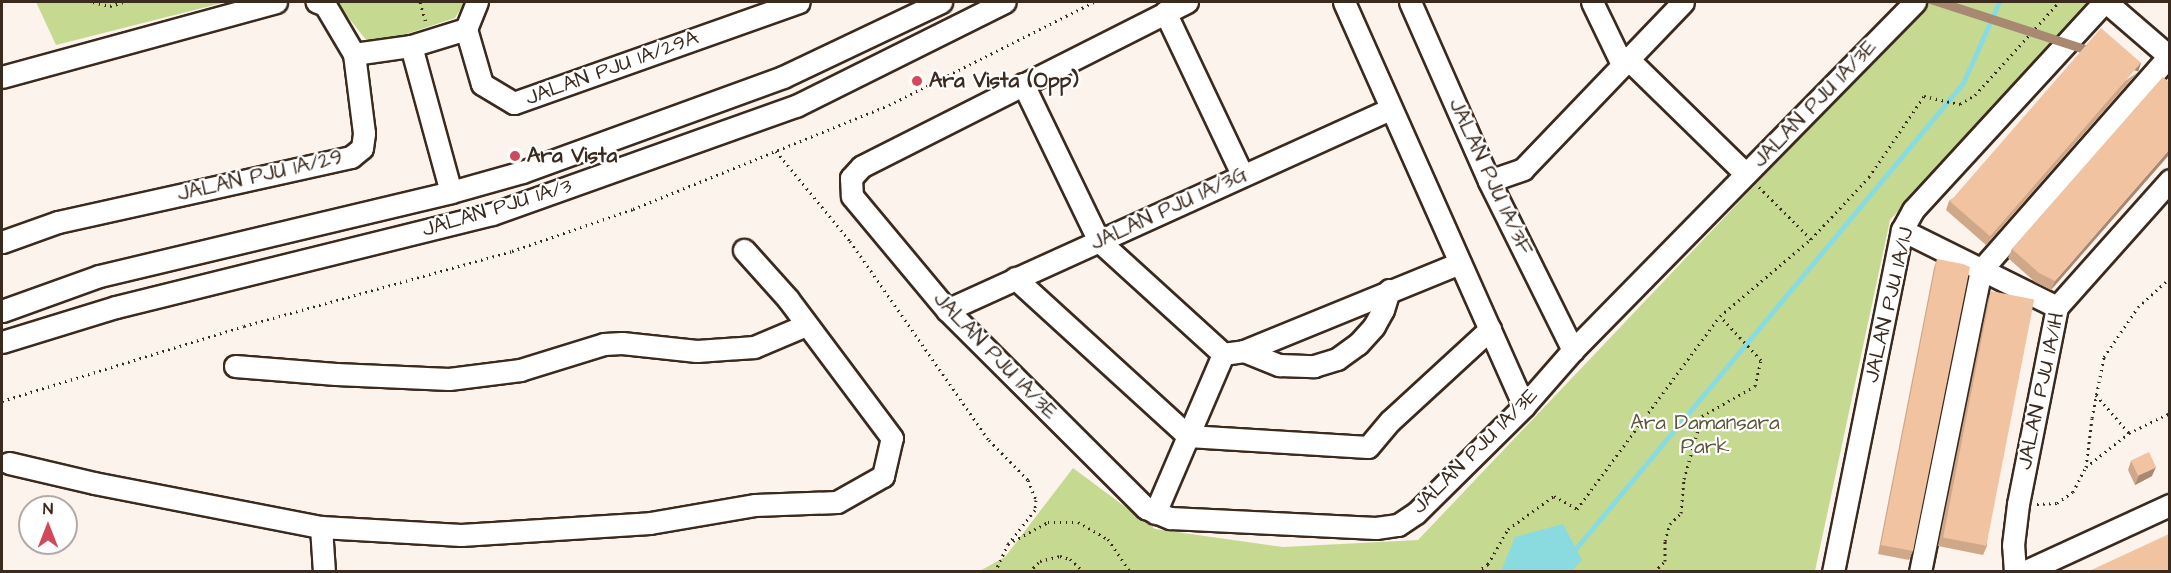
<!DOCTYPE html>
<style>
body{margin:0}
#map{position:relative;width:2171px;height:573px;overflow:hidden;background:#fcf3ec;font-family:"Architects Daughter",sans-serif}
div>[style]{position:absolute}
.green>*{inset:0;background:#c5da90}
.water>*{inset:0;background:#89dbe0}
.stream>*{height:5px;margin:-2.5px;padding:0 2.5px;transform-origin:2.5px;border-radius:2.5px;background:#89dbe0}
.path>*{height:3px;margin-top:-1.5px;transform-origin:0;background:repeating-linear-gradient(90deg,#3b2a1e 0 1.5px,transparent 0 6px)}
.roads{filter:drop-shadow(2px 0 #3b2a1e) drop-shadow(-2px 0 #3b2a1e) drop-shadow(0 2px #3b2a1e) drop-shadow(0 -2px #3b2a1e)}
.minor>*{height:21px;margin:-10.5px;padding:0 10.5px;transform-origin:10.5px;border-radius:10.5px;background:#fff}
.wall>*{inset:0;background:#cfa88a}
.shaded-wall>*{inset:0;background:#a98871;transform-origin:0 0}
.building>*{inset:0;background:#f1c3a1;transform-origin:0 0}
.dots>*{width:16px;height:16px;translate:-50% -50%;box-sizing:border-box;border:3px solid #fff;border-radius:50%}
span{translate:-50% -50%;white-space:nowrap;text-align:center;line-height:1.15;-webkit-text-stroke:4.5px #fff;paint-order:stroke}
.street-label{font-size:21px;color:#3b2a1e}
.poi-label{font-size:21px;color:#3b2a1e;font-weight:700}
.left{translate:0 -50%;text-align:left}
.park-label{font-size:21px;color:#5e563a}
.frame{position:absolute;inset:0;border:3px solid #3b2a1e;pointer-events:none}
.north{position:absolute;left:18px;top:495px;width:60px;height:60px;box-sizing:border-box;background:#fff;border:2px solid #b1aaa5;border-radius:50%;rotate:0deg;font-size:16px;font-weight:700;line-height:24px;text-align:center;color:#3b2a1e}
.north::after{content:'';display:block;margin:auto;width:21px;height:27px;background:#d1495b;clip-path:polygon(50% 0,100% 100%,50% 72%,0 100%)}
</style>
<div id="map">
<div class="green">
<i style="clip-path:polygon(36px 2px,226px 2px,56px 45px)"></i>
<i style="clip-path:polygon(336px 2px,465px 2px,455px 18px,400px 36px,367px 41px)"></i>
<i style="clip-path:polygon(1929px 2px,2088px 2px,1890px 220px,1815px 571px,978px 572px,1005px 557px,1073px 468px,1155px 529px,1283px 547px,1418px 540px)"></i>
</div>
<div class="water">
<i style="clip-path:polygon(1563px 524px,1582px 560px,1572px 571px,1501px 571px,1515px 537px)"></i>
</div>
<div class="stream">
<i style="left:1572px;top:553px;width:611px;rotate:-50.24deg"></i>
<i style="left:1963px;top:83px;width:89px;rotate:-66deg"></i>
</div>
<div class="path">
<i style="left:93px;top:2px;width:17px;rotate:13deg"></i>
<i style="left:110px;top:6px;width:15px;rotate:-16deg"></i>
<i style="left:420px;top:2px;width:22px;rotate:74deg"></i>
<i style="left:776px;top:151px;width:117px;rotate:50.6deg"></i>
<i style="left:850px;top:241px;width:243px;rotate:55.1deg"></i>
<i style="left:989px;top:440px;width:56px;rotate:45.7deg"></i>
<i style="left:1028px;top:480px;width:22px;rotate:68deg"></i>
<i style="left:1036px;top:500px;width:10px;rotate:96deg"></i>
<i style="left:1035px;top:510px;width:43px;rotate:128.5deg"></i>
<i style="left:1759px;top:187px;width:74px;rotate:45deg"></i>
<i style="left:2096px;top:395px;width:50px;rotate:49deg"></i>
<i style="left:2px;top:401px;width:253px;rotate:-17.2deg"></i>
<i style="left:244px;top:326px;width:278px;rotate:-15.6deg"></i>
<i style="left:512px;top:251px;width:128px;rotate:-19.1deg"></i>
<i style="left:633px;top:209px;width:276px;rotate:-22.1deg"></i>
<i style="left:889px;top:105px;width:229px;rotate:-26.7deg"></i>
<i style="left:2086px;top:467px;width:55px;rotate:-38.3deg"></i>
<i style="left:2129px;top:433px;width:46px;rotate:-26deg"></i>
<i style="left:2037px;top:504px;width:20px;rotate:-3deg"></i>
<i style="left:2057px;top:503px;width:19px;rotate:-35deg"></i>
<i style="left:2073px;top:492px;width:28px;rotate:-63deg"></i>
<i style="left:2086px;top:467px;width:49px;rotate:-83deg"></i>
<i style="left:2092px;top:418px;width:62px;rotate:-78.9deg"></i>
<i style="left:2104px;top:357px;width:60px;rotate:-55.8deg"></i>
<i style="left:2138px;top:307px;width:43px;rotate:-42.2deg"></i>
<i style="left:995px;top:572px;width:31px;rotate:-65deg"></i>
<i style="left:1008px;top:544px;width:46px;rotate:-28.8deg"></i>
<i style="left:1048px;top:522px;width:30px"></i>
<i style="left:1078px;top:522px;width:34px;rotate:30deg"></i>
<i style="left:1108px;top:539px;width:40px;rotate:56deg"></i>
<i style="left:1029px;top:572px;width:16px;rotate:-45deg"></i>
<i style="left:1040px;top:561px;width:21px;rotate:-14deg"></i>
<i style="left:1060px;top:556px;width:10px;rotate:17deg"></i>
<i style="left:1070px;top:559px;width:19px;rotate:43deg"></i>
<i style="left:1477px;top:572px;width:14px;rotate:-36deg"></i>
<i style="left:1488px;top:564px;width:40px;rotate:-60.3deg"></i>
<i style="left:1508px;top:529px;width:57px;rotate:-35.7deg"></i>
<i style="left:1554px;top:496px;width:26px;rotate:29deg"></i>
<i style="left:1577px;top:509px;width:240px;rotate:-53.5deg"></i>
<i style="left:1720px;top:316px;width:119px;rotate:-40.2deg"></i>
<i style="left:1811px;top:239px;width:85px;rotate:-46.9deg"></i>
<i style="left:1869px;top:177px;width:98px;rotate:-55.8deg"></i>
<i style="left:1924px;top:96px;width:37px;rotate:13deg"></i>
<i style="left:1960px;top:104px;width:17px;rotate:-31deg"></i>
<i style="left:1975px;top:95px;width:125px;rotate:-47.9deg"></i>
<i style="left:1618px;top:572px;width:1px;rotate:-90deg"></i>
<i style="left:1654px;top:572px;width:16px;rotate:-45deg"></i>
<i style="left:1665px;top:561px;width:20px;rotate:-90deg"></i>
<i style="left:1665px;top:541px;width:18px;rotate:-74deg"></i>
<i style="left:1670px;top:524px;width:16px;rotate:-45deg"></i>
<i style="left:1681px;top:513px;width:34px;rotate:-85deg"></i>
<i style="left:1684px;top:479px;width:66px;rotate:-74.1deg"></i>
<i style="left:1702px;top:416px;width:61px;rotate:-29.5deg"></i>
<i style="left:1755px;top:386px;width:27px;rotate:-77deg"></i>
<i style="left:1761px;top:360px;width:60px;rotate:-133deg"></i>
<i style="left:1696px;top:572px;width:39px"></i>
</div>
<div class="roads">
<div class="minor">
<i style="left:1187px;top:2px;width:365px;rotate:153.2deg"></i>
<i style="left:861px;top:167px;width:15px;rotate:132deg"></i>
<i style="left:851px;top:178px;width:18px;rotate:87deg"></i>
<i style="left:852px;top:196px;width:148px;rotate:50.2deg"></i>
<i style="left:947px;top:310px;width:281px;rotate:44.9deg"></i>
<i style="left:1146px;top:508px;width:26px;rotate:23deg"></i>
<i style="left:1170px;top:518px;width:206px;rotate:2.8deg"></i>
<i style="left:1376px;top:528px;width:22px;rotate:-8deg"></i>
<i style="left:1398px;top:525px;width:22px;rotate:-34deg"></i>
<i style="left:1416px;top:513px;width:152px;rotate:-44.7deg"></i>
<i style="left:1524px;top:406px;width:74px;rotate:-48.8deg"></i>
<i style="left:1573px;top:350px;width:488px;rotate:-45.5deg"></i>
<i style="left:1344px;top:2px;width:442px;rotate:66deg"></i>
<i style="left:1410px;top:2px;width:196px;rotate:66.2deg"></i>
<i style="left:1489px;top:181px;width:189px;rotate:63.6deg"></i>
<i style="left:1592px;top:2px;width:69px;rotate:64.2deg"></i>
<i style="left:2106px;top:2px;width:84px;rotate:40.7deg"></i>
<i style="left:1165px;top:12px;width:179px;rotate:64.6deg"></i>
<i style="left:466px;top:29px;width:57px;rotate:73.8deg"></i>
<i style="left:482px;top:84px;width:37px;rotate:31deg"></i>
<i style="left:514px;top:103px;width:302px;rotate:-19.5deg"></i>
<i style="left:466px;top:29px;width:29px;rotate:-68deg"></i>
<i style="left:411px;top:46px;width:151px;rotate:74.7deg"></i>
<i style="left:354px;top:54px;width:58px;rotate:-8deg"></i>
<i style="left:411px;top:46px;width:58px;rotate:-17.2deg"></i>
<i style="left:1627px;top:58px;width:166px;rotate:44.3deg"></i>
<i style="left:2px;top:77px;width:284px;rotate:-15.3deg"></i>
<i style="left:1023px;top:84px;width:174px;rotate:64.2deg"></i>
<i style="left:1099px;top:241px;width:168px;rotate:42.3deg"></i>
<i style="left:1223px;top:354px;width:21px;rotate:-8deg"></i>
<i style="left:1244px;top:351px;width:233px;rotate:-22.2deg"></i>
<i style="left:1489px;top:181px;width:36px;rotate:-19deg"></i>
<i style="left:1523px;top:169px;width:231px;rotate:-46.2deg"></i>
<i style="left:1902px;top:230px;width:173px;rotate:26.4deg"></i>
<i style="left:2px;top:242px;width:59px;rotate:-19.7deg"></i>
<i style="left:58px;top:222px;width:300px;rotate:-12.5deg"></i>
<i style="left:351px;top:157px;width:14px;rotate:-39deg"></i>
<i style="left:362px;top:148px;width:15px;rotate:-82deg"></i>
<i style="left:364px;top:133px;width:80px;rotate:-97.2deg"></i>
<i style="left:354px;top:54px;width:57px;rotate:-120.6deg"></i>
<i style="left:325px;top:5px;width:9px;rotate:-159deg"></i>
<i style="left:1015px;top:278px;width:234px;rotate:42.4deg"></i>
<i style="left:1188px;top:436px;width:180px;rotate:3.5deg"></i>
<i style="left:1368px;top:447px;width:34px;rotate:-50deg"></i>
<i style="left:1390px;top:421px;width:136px;rotate:-42.6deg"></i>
<i style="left:947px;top:310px;width:487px;rotate:-24.4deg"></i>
<i style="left:2px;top:311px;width:103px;rotate:-19.8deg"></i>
<i style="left:99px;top:276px;width:362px;rotate:-13.4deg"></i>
<i style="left:451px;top:192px;width:74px;rotate:-15.7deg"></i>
<i style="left:522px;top:172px;width:278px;rotate:-20deg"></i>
<i style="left:783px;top:77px;width:175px;rotate:-25.4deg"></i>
<i style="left:2px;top:342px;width:119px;rotate:-17.1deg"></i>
<i style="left:116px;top:307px;width:387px;rotate:-13.9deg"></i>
<i style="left:492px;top:214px;width:323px;rotate:-19.6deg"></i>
<i style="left:796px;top:106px;width:233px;rotate:-26.5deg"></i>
<i style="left:1244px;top:351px;width:38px;rotate:22deg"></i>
<i style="left:1279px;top:365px;width:35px;rotate:2deg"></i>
<i style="left:1314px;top:366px;width:24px;rotate:-17deg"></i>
<i style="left:1337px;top:359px;width:26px;rotate:-36deg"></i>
<i style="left:1358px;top:344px;width:24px;rotate:-48deg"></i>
<i style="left:1374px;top:326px;width:18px;rotate:-61deg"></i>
<i style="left:1383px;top:310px;width:21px;rotate:-73deg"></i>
<i style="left:235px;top:366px;width:101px;rotate:4.5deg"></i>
<i style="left:336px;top:374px;width:113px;rotate:2.5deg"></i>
<i style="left:449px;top:379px;width:72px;rotate:-7.2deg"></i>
<i style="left:520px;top:370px;width:88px;rotate:-17.2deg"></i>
<i style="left:604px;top:344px;width:18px;rotate:-3deg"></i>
<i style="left:622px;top:343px;width:75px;rotate:6.1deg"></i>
<i style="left:697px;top:351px;width:57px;rotate:-4deg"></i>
<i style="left:754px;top:347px;width:56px;rotate:-22.9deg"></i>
<i style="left:9px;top:463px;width:87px;rotate:13.2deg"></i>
<i style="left:94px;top:483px;width:231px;rotate:11deg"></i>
<i style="left:321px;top:527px;width:140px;rotate:3.3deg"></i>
<i style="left:461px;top:535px;width:189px;rotate:-3.6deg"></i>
<i style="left:650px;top:523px;width:107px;rotate:-9.7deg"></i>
<i style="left:755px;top:505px;width:82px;rotate:-2.1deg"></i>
<i style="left:837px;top:502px;width:53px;rotate:-29.5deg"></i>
<i style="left:883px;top:476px;width:39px;rotate:-77deg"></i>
<i style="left:892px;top:438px;width:174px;rotate:-126.8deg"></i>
<i style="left:788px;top:299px;width:66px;rotate:-131.9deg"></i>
<i style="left:1155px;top:513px;width:173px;rotate:-66.8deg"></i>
<i style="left:321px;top:527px;width:45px;rotate:86.2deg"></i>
<i style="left:1833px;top:572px;width:349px;rotate:-78.6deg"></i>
<i style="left:1902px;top:230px;width:23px;rotate:-61deg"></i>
<i style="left:1913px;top:210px;width:282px;rotate:-47.4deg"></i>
<i style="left:1920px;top:572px;width:308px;rotate:-78.6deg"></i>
<i style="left:1981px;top:270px;width:285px;rotate:-48.7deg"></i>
<i style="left:2015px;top:572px;width:27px;rotate:-94deg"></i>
<i style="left:2013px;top:545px;width:41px;rotate:-83deg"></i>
<i style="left:2018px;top:504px;width:201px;rotate:-78.8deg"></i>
<i style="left:2057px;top:307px;width:170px;rotate:-48.3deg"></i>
<i style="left:2024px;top:572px;width:161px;rotate:-24.7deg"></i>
</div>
</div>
<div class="wall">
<i style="clip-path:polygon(2138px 72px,1986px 245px,1946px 210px,1949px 201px)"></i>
<i style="clip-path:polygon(2163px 77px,2051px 290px,2035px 282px,2008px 258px,2012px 249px)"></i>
<i style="clip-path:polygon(1937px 259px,1913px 551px,1909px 560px,1878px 554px,1934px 268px)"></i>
<i style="clip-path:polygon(1991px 291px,1987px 546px,1983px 555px,1938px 546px,1988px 300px)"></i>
<i style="clip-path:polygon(2131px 461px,2152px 476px,2135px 485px,2128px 470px)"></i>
</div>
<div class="shaded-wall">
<i style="left:2141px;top:63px;width:9px;height:230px;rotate:108deg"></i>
<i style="clip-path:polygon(2169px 150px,2169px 155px,2051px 290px,2055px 281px)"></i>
<i style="clip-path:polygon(2156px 467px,2152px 476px,2135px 485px,2139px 475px)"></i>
</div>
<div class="building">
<i style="left:2101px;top:28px;width:53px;height:230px;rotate:41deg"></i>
<i style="clip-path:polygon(2163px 77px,2169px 82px,2169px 150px,2055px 281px,2039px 273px,2012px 249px)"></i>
<i style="clip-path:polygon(1937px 259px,1963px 264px,1970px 267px,1913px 551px,1881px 545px)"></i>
<i style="left:1991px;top:291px;width:44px;height:251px;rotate:11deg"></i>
<i style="left:2149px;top:452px;width:17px;height:20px;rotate:65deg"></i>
<i style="clip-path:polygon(2169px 534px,2169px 572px,2087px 572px)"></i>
</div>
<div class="dots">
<i style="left:917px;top:81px;background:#d1495b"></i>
<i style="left:515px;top:156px;background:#d1495b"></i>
</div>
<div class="street-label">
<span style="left:612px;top:68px;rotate:-20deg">JALAN PJU 1A/29A</span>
<span style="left:1815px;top:104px;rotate:-46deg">JALAN PJU 1A/3E</span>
<span style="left:260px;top:176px;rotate:-13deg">JALAN PJU 1A/29</span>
<span style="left:1490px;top:177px;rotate:65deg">JALAN PJU 1A/3F</span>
<span style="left:497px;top:208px;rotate:-17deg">JALAN PJU 1A/3</span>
<span style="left:1169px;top:209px;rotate:-25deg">JALAN PJU 1A/3G</span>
<span style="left:1889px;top:305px;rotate:-77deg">JALAN PJU 1A/1J</span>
<span style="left:995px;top:356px;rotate:46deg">JALAN PJU 1A/3E</span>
<span style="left:2041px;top:391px;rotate:-78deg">JALAN PJU 1A/1H</span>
<span style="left:1475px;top:451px;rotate:-45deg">JALAN PJU 1A/3E</span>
</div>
<div class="poi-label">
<span class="left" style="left:929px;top:81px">Ara Vista (Opp)</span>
<span class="left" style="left:527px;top:156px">Ara Vista</span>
</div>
<div class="park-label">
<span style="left:1705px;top:435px">Ara Damansara<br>Park</span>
</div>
<div class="frame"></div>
<div class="north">N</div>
</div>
